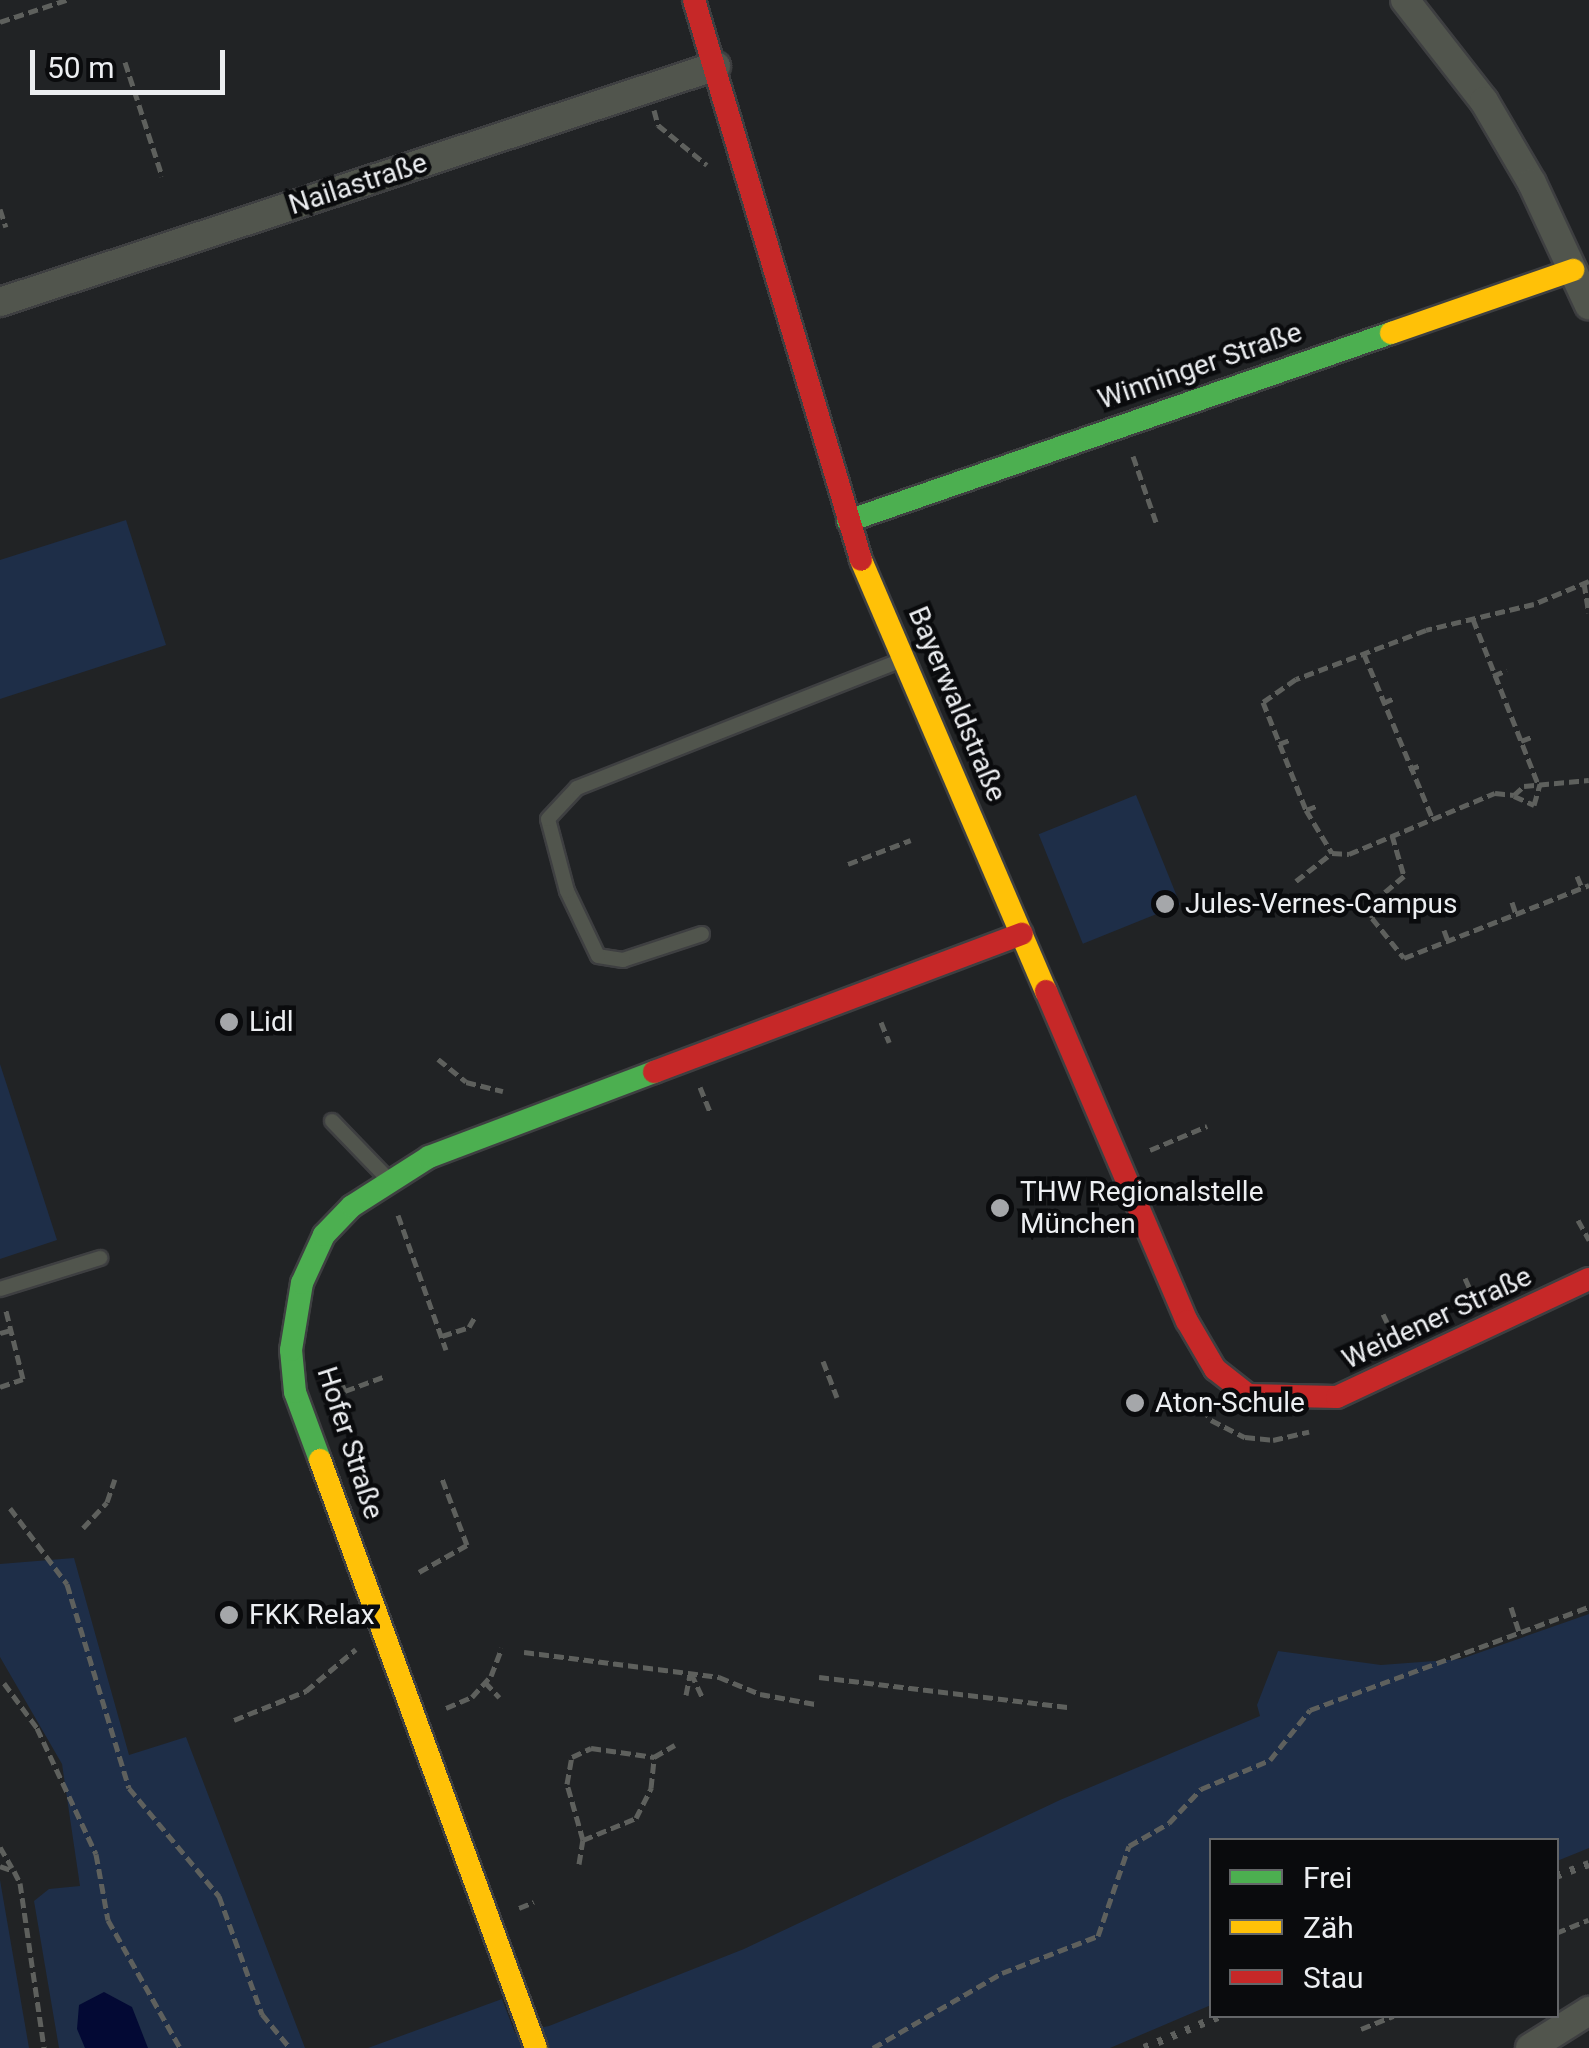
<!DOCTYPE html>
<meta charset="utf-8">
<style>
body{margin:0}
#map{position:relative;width:1589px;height:2048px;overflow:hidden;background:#212325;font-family:Roboto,sans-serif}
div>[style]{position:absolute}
.green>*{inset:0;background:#1e2e48;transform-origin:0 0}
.water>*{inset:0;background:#030934}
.path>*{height:5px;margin-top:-2.5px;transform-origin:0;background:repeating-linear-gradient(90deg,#5e605d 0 10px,transparent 0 15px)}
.roads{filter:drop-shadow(2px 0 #3e3f41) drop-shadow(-2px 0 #3e3f41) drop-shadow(0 2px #3e3f41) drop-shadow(0 -2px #3e3f41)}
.lane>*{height:14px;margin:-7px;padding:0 7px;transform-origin:7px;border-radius:7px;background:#51554d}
.street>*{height:28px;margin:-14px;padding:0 14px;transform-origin:14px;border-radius:14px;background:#51554d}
.fast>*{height:22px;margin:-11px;padding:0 11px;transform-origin:11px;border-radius:11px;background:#4caf50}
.slow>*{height:22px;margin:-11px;padding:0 11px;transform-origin:11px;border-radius:11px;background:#ffc107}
.jam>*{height:22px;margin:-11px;padding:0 11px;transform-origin:11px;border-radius:11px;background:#c62828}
.rail>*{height:8px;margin-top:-4px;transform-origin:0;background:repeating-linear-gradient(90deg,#5e605e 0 5px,transparent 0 15px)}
.dots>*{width:28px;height:28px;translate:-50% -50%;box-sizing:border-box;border:5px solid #0a0b0d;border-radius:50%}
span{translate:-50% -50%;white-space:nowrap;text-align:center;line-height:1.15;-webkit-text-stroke:9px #0a0b0d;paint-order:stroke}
.street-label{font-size:28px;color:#eceef1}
.poi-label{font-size:28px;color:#eceef1}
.left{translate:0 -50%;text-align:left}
.legend{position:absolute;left:1209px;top:1838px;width:350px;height:180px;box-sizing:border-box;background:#0a0b0d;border:2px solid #646668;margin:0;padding:12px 18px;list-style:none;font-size:30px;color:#eceef1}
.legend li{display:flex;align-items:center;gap:20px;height:50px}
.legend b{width:50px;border:2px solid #646668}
.scale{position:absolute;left:30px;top:50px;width:195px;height:45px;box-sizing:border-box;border:5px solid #eceef1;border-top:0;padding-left:12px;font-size:30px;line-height:35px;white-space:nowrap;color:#eceef1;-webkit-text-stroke:8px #0a0b0d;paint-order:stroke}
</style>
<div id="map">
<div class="green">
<i style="clip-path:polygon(126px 520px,166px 645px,0 699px,0 560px)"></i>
<i style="left:1136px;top:795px;width:118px;height:105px;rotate:68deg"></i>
<i style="clip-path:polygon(0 1064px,57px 1240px,0 1259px)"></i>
<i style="clip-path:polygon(74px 1558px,129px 1755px,186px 1737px,305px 2048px,59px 2048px,34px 1901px,49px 1889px,80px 1886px,62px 1764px,0 1657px,0 1564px)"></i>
<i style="clip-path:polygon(1589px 1614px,1589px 1848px,1557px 1861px,1556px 1840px,1212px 1840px,1211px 2005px,1110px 2048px,368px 2048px,502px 1999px,515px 2033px,549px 2026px,744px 1949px,1060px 1800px,1260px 1716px,1257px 1705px,1278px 1651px,1381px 1665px,1461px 1659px)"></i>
<i style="clip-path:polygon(0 1880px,29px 2048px,0 2048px)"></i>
</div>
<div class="water">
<i style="clip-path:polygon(104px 1992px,132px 2007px,148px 2048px,85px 2048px,77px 2029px,79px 2005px)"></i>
</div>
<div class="path">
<i style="left:0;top:22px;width:70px;rotate:-18.4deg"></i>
<i style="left:125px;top:62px;width:120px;rotate:72deg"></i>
<i style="left:654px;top:110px;width:16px;rotate:75deg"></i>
<i style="left:658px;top:125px;width:63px;rotate:39.2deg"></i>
<i style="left:0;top:209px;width:19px;rotate:72deg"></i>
<i style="left:1133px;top:456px;width:70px;rotate:70.8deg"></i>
<i style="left:1589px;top:581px;width:60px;rotate:157.3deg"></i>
<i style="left:1534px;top:604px;width:111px;rotate:166.5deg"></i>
<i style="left:1426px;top:630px;width:139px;rotate:159.3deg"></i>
<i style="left:1296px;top:679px;width:40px;rotate:145.1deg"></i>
<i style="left:1263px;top:702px;width:116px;rotate:68.3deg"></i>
<i style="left:1306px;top:810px;width:50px;rotate:58.8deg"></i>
<i style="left:1332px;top:853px;width:17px;rotate:3deg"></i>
<i style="left:1349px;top:854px;width:158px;rotate:-22.7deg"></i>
<i style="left:1495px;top:793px;width:19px;rotate:6deg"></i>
<i style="left:1514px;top:795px;width:13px;rotate:-42deg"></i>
<i style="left:1524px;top:786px;width:65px;rotate:-5.3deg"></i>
<i style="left:1584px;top:583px;width:30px;rotate:81deg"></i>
<i style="left:1473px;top:619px;width:177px;rotate:68.5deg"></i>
<i style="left:1364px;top:654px;width:177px;rotate:67.4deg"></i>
<i style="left:1493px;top:676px;width:15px;rotate:-23deg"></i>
<i style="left:1383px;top:703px;width:13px;rotate:-23deg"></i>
<i style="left:1521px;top:741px;width:14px;rotate:-21deg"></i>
<i style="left:1279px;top:744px;width:14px;rotate:-21deg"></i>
<i style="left:1409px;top:769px;width:14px;rotate:-17deg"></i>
<i style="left:1514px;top:796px;width:22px;rotate:24deg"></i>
<i style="left:1534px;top:805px;width:22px;rotate:-74deg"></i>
<i style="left:1306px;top:810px;width:14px;rotate:-21deg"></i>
<i style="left:1392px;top:835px;width:43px;rotate:73.7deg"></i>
<i style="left:1404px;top:876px;width:39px;rotate:140deg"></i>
<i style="left:1374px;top:901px;width:17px;rotate:97deg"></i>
<i style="left:1372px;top:918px;width:51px;rotate:51.3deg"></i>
<i style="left:1404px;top:958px;width:199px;rotate:-21.5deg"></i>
<i style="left:848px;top:864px;width:67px;rotate:-20.9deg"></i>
<i style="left:1577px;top:876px;width:13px;rotate:67deg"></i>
<i style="left:1296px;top:881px;width:46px;rotate:-37.9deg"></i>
<i style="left:1512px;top:902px;width:13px;rotate:72deg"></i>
<i style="left:1444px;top:930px;width:12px;rotate:70deg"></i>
<i style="left:881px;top:1022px;width:22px;rotate:68deg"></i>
<i style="left:438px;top:1059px;width:36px;rotate:39deg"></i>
<i style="left:466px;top:1082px;width:38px;rotate:14deg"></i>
<i style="left:700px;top:1087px;width:27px;rotate:68deg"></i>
<i style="left:1150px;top:1150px;width:62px;rotate:-22.8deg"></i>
<i style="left:398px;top:1215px;width:143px;rotate:70.4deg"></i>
<i style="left:1578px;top:1220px;width:23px;rotate:61deg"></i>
<i style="left:1465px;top:1278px;width:22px;rotate:66deg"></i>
<i style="left:1383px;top:1314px;width:25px;rotate:64deg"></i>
<i style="left:0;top:1333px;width:11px;rotate:-15deg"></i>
<i style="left:442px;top:1336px;width:28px;rotate:-18deg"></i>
<i style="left:469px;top:1327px;width:14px;rotate:-60deg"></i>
<i style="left:823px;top:1361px;width:39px;rotate:69deg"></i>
<i style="left:0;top:1387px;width:24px;rotate:-19deg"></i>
<i style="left:23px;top:1379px;width:74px;rotate:-104deg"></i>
<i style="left:326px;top:1388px;width:16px;rotate:-22deg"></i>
<i style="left:341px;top:1382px;width:10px;rotate:66deg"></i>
<i style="left:345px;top:1391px;width:40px;rotate:-20.2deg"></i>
<i style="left:1193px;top:1396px;width:30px;rotate:53deg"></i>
<i style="left:1211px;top:1420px;width:38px;rotate:27deg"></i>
<i style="left:1245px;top:1437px;width:28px;rotate:6deg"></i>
<i style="left:1273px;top:1440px;width:37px;rotate:-13deg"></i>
<i style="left:10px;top:1508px;width:95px;rotate:53.1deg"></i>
<i style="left:67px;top:1584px;width:213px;rotate:73.1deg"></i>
<i style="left:129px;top:1788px;width:141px;rotate:50.2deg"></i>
<i style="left:219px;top:1896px;width:126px;rotate:70deg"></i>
<i style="left:262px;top:2014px;width:44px;rotate:50.5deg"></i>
<i style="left:83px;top:1528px;width:35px;rotate:-47deg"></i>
<i style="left:107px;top:1502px;width:24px;rotate:-71deg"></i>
<i style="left:419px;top:1572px;width:55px;rotate:-29.4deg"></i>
<i style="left:467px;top:1545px;width:74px;rotate:-110.6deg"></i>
<i style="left:1511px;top:1607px;width:28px;rotate:72deg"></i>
<i style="left:524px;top:1652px;width:197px;rotate:7.3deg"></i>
<i style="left:719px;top:1677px;width:44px;rotate:22.5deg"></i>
<i style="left:760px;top:1694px;width:56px;rotate:10.3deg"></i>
<i style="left:691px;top:1673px;width:26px;rotate:65deg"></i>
<i style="left:819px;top:1677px;width:250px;rotate:6.9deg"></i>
<i style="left:485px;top:1682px;width:21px;rotate:47deg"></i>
<i style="left:4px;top:1683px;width:56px;rotate:53.7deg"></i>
<i style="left:37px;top:1728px;width:139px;rotate:64.9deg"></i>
<i style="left:96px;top:1854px;width:67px;rotate:79.7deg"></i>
<i style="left:108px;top:1920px;width:147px;rotate:60.6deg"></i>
<i style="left:686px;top:1695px;width:20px;rotate:-79deg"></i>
<i style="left:446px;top:1708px;width:28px;rotate:-23deg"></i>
<i style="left:472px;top:1697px;width:28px;rotate:-48deg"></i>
<i style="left:491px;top:1676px;width:30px;rotate:-69deg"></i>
<i style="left:234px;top:1720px;width:78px;rotate:-21.9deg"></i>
<i style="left:306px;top:1691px;width:65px;rotate:-40deg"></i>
<i style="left:583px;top:1840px;width:58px;rotate:-105.9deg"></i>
<i style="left:567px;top:1784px;width:27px;rotate:-80deg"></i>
<i style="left:572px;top:1757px;width:21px;rotate:-25deg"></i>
<i style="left:591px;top:1748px;width:64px;rotate:8.1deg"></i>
<i style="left:0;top:1847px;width:24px;rotate:60deg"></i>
<i style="left:579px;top:1864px;width:24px;rotate:-81deg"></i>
<i style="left:583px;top:1840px;width:57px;rotate:-22.5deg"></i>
<i style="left:636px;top:1818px;width:34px;rotate:-63deg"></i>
<i style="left:651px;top:1788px;width:31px;rotate:-84deg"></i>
<i style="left:654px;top:1757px;width:24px;rotate:-30deg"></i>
<i style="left:0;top:1866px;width:15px;rotate:20deg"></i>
<i style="left:14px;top:1871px;width:13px;rotate:63deg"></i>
<i style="left:20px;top:1883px;width:167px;rotate:81.7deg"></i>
<i style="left:519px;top:1908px;width:16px;rotate:-22deg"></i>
<i style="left:1556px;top:1933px;width:35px;rotate:-22deg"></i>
<i style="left:1361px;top:2029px;width:35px;rotate:-22deg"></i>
<i style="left:873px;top:2048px;width:149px;rotate:-30.2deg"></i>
<i style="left:1002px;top:1973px;width:103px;rotate:-21.1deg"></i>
<i style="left:1098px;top:1936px;width:95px;rotate:-71deg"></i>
<i style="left:1129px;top:1846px;width:46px;rotate:-29.9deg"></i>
<i style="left:1169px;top:1823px;width:47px;rotate:-46.7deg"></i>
<i style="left:1201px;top:1789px;width:75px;rotate:-22.8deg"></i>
<i style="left:1270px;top:1760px;width:64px;rotate:-51.3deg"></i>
<i style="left:1310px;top:1710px;width:297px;rotate:-20.3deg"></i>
</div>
<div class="roads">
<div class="lane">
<i style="left:702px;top:934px;width:83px;rotate:161.8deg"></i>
<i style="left:623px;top:960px;width:25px;rotate:-171deg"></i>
<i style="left:598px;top:956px;width:72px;rotate:-115.5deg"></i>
<i style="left:567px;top:891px;width:74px;rotate:-104.8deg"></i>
<i style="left:548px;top:819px;width:42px;rotate:-46.9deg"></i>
<i style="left:577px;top:788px;width:347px;rotate:-21.5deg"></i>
<i style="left:332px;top:1121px;width:79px;rotate:46deg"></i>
<i style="left:0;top:1289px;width:105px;rotate:-17.2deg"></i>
</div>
<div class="street">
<i style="left:1405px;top:0;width:128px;rotate:52deg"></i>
<i style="left:1484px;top:101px;width:95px;rotate:59.7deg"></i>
<i style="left:1532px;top:183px;width:135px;rotate:65deg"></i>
<i style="left:0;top:302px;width:754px;rotate:-18.24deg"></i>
<i style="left:1530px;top:2048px;width:70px;rotate:-32.1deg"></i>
</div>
<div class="fast">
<i style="left:848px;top:521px;width:575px;rotate:-19.1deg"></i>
<i style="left:320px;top:1460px;width:72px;rotate:-110.2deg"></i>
<i style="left:295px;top:1392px;width:42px;rotate:-95.4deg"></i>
<i style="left:291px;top:1350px;width:68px;rotate:-80.7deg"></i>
<i style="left:302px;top:1283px;width:53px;rotate:-65.4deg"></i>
<i style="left:324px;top:1235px;width:40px;rotate:-46deg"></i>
<i style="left:352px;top:1206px;width:91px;rotate:-32.5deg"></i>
<i style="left:429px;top:1157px;width:241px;rotate:-20.7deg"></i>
</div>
<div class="slow">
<i style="left:1391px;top:333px;width:193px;rotate:-19.1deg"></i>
<i style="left:861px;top:560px;width:469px;rotate:66.8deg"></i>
<i style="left:320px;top:1460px;width:626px;rotate:69.83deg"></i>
</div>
<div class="jam">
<i style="left:694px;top:0;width:584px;rotate:73.39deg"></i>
<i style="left:1046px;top:991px;width:359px;rotate:66.9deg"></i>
<i style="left:1187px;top:1321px;width:56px;rotate:59.7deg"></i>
<i style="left:1215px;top:1369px;width:42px;rotate:38.2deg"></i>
<i style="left:1248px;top:1395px;width:89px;rotate:1.3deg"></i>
<i style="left:1337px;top:1397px;width:278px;rotate:-25.1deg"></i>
<i style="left:654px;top:1072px;width:393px;rotate:-20.6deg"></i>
</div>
</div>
<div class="rail">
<i style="left:1556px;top:1876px;width:35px;rotate:-20deg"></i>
<i style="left:1144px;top:2048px;width:82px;rotate:-22.8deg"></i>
</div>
<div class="dots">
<i style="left:1165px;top:904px;background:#a5a7aa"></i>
<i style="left:229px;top:1022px;background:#a5a7aa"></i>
<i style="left:1000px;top:1208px;background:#a5a7aa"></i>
<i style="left:1135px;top:1403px;background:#a5a7aa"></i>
<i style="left:229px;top:1615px;background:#a5a7aa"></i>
</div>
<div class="street-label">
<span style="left:358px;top:184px;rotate:-18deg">Nailastraße</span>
<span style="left:1200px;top:366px;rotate:-19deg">Winninger Straße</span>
<span style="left:957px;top:704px;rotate:67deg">Bayerwaldstraße</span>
<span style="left:1437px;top:1318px;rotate:-25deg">Weidener Straße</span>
<span style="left:350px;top:1443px;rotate:72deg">Hofer Straße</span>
</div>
<div class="poi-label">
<span class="left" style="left:1185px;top:904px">Jules-Vernes-Campus</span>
<span class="left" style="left:249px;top:1022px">Lidl</span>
<span class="left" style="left:1020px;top:1208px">THW Regionalstelle<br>München</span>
<span class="left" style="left:1155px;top:1403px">Aton-Schule</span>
<span class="left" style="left:249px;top:1615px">FKK Relax</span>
</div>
<ul class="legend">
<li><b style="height:12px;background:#4caf50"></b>Frei</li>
<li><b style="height:12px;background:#ffc107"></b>Zäh</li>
<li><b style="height:12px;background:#c62828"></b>Stau</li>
</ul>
<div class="scale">50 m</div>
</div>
